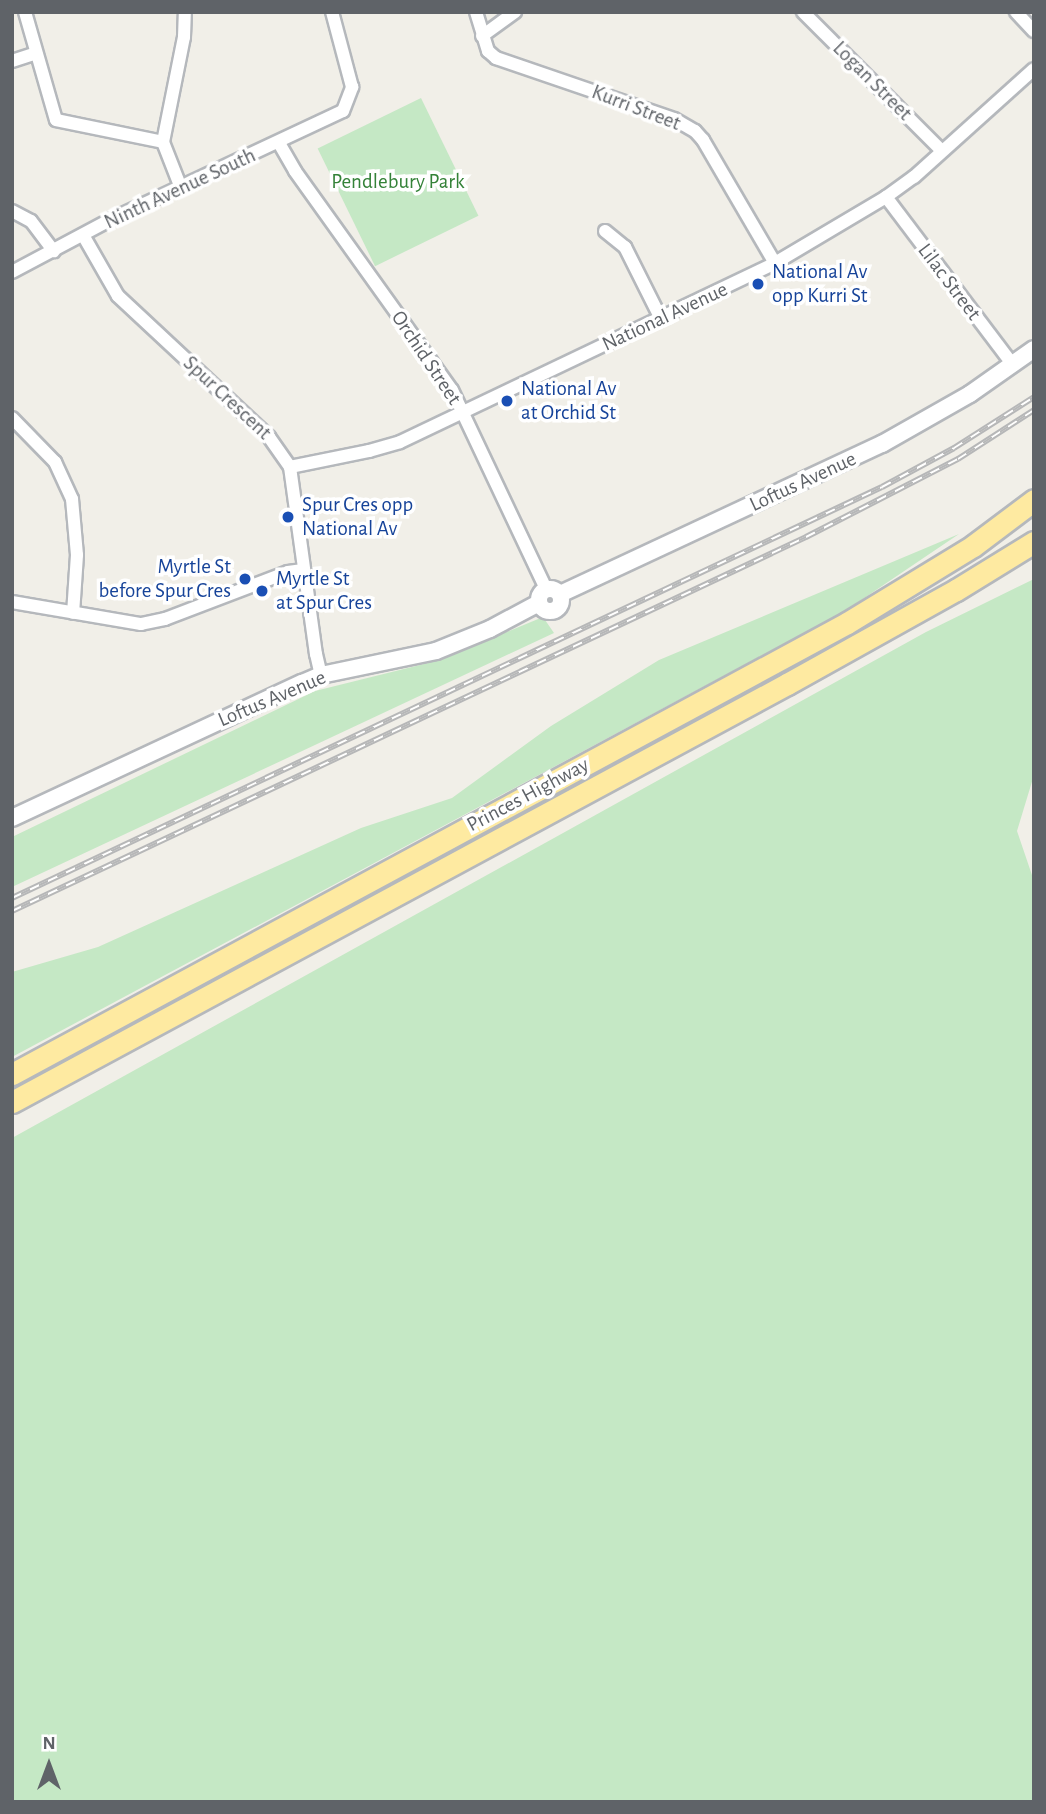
<!DOCTYPE html>
<style>
body{margin:0}
#map{position:relative;width:1046px;height:1814px;overflow:hidden;background:#f1efe8;font-family:"Alegreya Sans",sans-serif}
div>[style]{position:absolute}
.green>*{inset:0;background:#c5e8c5;transform-origin:0 0}
.roads{filter:drop-shadow(2px 0 #b5b8bc) drop-shadow(-2px 0 #b5b8bc) drop-shadow(0 2px #b5b8bc) drop-shadow(0 -2px #b5b8bc)}
.minor>*{height:12px;margin:-6px;padding:0 6px;transform-origin:6px;border-radius:6px;background:#fff}
.tertiary>*{height:16px;margin:-8px;padding:0 8px;transform-origin:8px;border-radius:8px;background:#fff}
.tertiary>.ring{margin:-8px;padding:0;box-sizing:content-box;background:none;border:16px solid #fff;border-radius:50%}
.trunk>*{height:21px;margin:-10.5px;padding:0 10.5px;transform-origin:10.5px;border-radius:10.5px;background:#feeaa1}
.rail>*{height:6px;margin-top:-3px;transform-origin:0;background:repeating-linear-gradient(90deg,#fff 0 10px,#b6b7b8 0 20px);box-sizing:border-box;border-block:2px solid #b6b7b8}
.dots>*{width:19px;height:19px;translate:-50% -50%;box-sizing:border-box;border:4px solid #fff;border-radius:50%}
span{translate:-50% -50%;white-space:nowrap;text-align:center;line-height:1.15;-webkit-text-stroke:7px #fff;paint-order:stroke}
.street-label{font-size:21px;color:#5f6368}
.park-label{font-size:21px;color:#348238}
.transit-label{font-size:21px;color:#164399}
.left{translate:0 -50%;text-align:left}
.right{translate:-100% -50%;text-align:right}
.frame{position:absolute;inset:0;border:14px solid #5f6368;pointer-events:none}
.north{position:absolute;left:14px;top:1730px;width:70px;height:70px;-webkit-text-stroke:5px #fff;paint-order:stroke;rotate:0deg;font-size:19px;font-weight:700;line-height:28px;text-align:center;color:#5f6368}
.north::after{content:'';display:block;margin:auto;width:24px;height:32px;background:#5f6368;clip-path:polygon(50% 0,100% 100%,50% 72%,0 100%)}
</style>
<div id="map">
<div class="green">
<i style="left:421px;top:98px;width:131px;height:115px;rotate:64deg"></i>
<i style="clip-path:polygon(959px 534px,845px 611px,12px 1057px,12px 972px,98px 947px,361px 828px,452px 798px,551px 726px,659px 660px)"></i>
<i style="clip-path:polygon(1034px 579px,1034px 775px,1017px 831px,1034px 881px,1034px 1802px,12px 1802px,12px 1138px,926px 632px)"></i>
<i style="clip-path:polygon(543px 617px,554px 633px,12px 887px,12px 837px,315px 691px,436px 661px)"></i>
</div>
<div class="roads">
<div class="minor">
<i style="left:25px;top:12px;width:112px;rotate:74deg"></i>
<i style="left:56px;top:120px;width:109px;rotate:11.6deg"></i>
<i style="left:476px;top:12px;width:41px;rotate:72.9deg"></i>
<i style="left:488px;top:51px;width:11px;rotate:41deg"></i>
<i style="left:496px;top:58px;width:188px;rotate:18.9deg"></i>
<i style="left:674px;top:119px;width:24px;rotate:30deg"></i>
<i style="left:695px;top:131px;width:12px;rotate:48deg"></i>
<i style="left:703px;top:140px;width:143px;rotate:59.7deg"></i>
<i style="left:803px;top:12px;width:195px;rotate:45deg"></i>
<i style="left:1016px;top:12px;width:26px;rotate:47deg"></i>
<i style="left:482px;top:36px;width:41px;rotate:-36deg"></i>
<i style="left:12px;top:61px;width:25px;rotate:-18deg"></i>
<i style="left:279px;top:143px;width:32px;rotate:60deg"></i>
<i style="left:295px;top:171px;width:269px;rotate:54.4deg"></i>
<i style="left:452px;top:390px;width:220px;rotate:64.7deg"></i>
<i style="left:181px;top:188px;width:49px;rotate:-111.4deg"></i>
<i style="left:163px;top:142px;width:107px;rotate:-78.7deg"></i>
<i style="left:184px;top:37px;width:25px;rotate:-88deg"></i>
<i style="left:886px;top:197px;width:211px;rotate:52.9deg"></i>
<i style="left:12px;top:211px;width:21px;rotate:28deg"></i>
<i style="left:31px;top:221px;width:38px;rotate:53deg"></i>
<i style="left:605px;top:231px;width:26px;rotate:39deg"></i>
<i style="left:625px;top:247px;width:80px;rotate:63.4deg"></i>
<i style="left:83px;top:235px;width:70px;rotate:60.2deg"></i>
<i style="left:118px;top:296px;width:207px;rotate:43deg"></i>
<i style="left:269px;top:437px;width:37px;rotate:55deg"></i>
<i style="left:290px;top:467px;width:189px;rotate:82.1deg"></i>
<i style="left:316px;top:654px;width:22px;rotate:77deg"></i>
<i style="left:12px;top:272px;width:111px;rotate:-28deg"></i>
<i style="left:110px;top:220px;width:257px;rotate:-25.1deg"></i>
<i style="left:343px;top:111px;width:26px;rotate:-69deg"></i>
<i style="left:352px;top:87px;width:78px;rotate:-104.9deg"></i>
<i style="left:12px;top:418px;width:62px;rotate:45.7deg"></i>
<i style="left:55px;top:462px;width:41px;rotate:65.3deg"></i>
<i style="left:72px;top:499px;width:56px;rotate:84.9deg"></i>
<i style="left:77px;top:555px;width:58px;rotate:93.9deg"></i>
<i style="left:290px;top:467px;width:81px;rotate:-11.4deg"></i>
<i style="left:369px;top:451px;width:32px;rotate:-16deg"></i>
<i style="left:400px;top:442px;width:416px;rotate:-25.5deg"></i>
<i style="left:775px;top:263px;width:129px;rotate:-30.7deg"></i>
<i style="left:886px;top:197px;width:34px;rotate:-36deg"></i>
<i style="left:914px;top:177px;width:161px;rotate:-42deg"></i>
<i style="left:12px;top:602px;width:131px;rotate:9.7deg"></i>
<i style="left:141px;top:624px;width:25px;rotate:-12deg"></i>
<i style="left:165px;top:619px;width:132px;rotate:-20.9deg"></i>
<i style="left:288px;top:572px;width:15px;rotate:-8deg"></i>
</div>
<div class="tertiary">
<i class="ring" style="left:539px;top:589px;width:6px;height:6px"></i>
<i style="left:560px;top:594px;width:355px;rotate:-25deg"></i>
<i style="left:882px;top:444px;width:101px;rotate:-29.6deg"></i>
<i style="left:970px;top:394px;width:78px;rotate:-35.1deg"></i>
<i style="left:12px;top:818px;width:320px;rotate:-25deg"></i>
<i style="left:302px;top:683px;width:21px;rotate:-23deg"></i>
<i style="left:321px;top:675px;width:117px;rotate:-11.8deg"></i>
<i style="left:436px;top:651px;width:58px;rotate:-22.2deg"></i>
<i style="left:490px;top:629px;width:55px;rotate:-28deg"></i>
</div>
<div class="trunk">
<i style="left:12px;top:1074px;width:949px;rotate:-28.37deg"></i>
<i style="left:847px;top:623px;width:148px;rotate:-31.4deg"></i>
<i style="left:973px;top:546px;width:76px;rotate:-37deg"></i>
<i style="left:12px;top:1102px;width:881px;rotate:-28.34deg"></i>
<i style="left:787px;top:684px;width:193px;rotate:-29.1deg"></i>
<i style="left:956px;top:590px;width:92px;rotate:-31.6deg"></i>
</div>
</div>
<div class="rail">
<i style="left:12px;top:898px;width:962px;rotate:-25.29deg"></i>
<i style="left:882px;top:487px;width:82px;rotate:-28.4deg"></i>
<i style="left:954px;top:448px;width:95px;rotate:-32.5deg"></i>
<i style="left:12px;top:911px;width:878px;rotate:-25.22deg"></i>
<i style="left:806px;top:537px;width:171px;rotate:-27.2deg"></i>
<i style="left:958px;top:459px;width:90px;rotate:-32.8deg"></i>
</div>
<div class="dots">
<i style="left:758px;top:284px;background:#1a4fb4"></i>
<i style="left:507px;top:401px;background:#1a4fb4"></i>
<i style="left:288px;top:517px;background:#1a4fb4"></i>
<i style="left:245px;top:579px;background:#1a4fb4"></i>
<i style="left:262px;top:591px;background:#1a4fb4"></i>
</div>
<div class="street-label">
<span style="left:872px;top:81px;rotate:45deg">Logan Street</span>
<span style="left:636px;top:108px;rotate:21deg">Kurri Street</span>
<span style="left:180px;top:189px;rotate:-25deg">Ninth Avenue South</span>
<span style="left:949px;top:282px;rotate:53deg">Lilac Street</span>
<span style="left:665px;top:317px;rotate:-25deg">National Avenue</span>
<span style="left:426px;top:358px;rotate:56deg">Orchid Street</span>
<span style="left:227px;top:398px;rotate:43deg">Spur Crescent</span>
<span style="left:803px;top:482px;rotate:-25deg">Loftus Avenue</span>
<span style="left:272px;top:699px;rotate:-23deg">Loftus Avenue</span>
<span style="left:528px;top:795px;rotate:-28deg">Princes Highway</span>
</div>
<div class="park-label">
<span style="left:398px;top:182px">Pendlebury Park</span>
</div>
<div class="transit-label">
<span class="left" style="left:772px;top:284px">National Av<br>opp Kurri St</span>
<span class="left" style="left:521px;top:401px">National Av<br>at Orchid St</span>
<span class="left" style="left:302px;top:517px">Spur Cres opp<br>National Av</span>
<span class="right" style="left:231px;top:579px">Myrtle St<br>before Spur Cres</span>
<span class="left" style="left:276px;top:591px">Myrtle St<br>at Spur Cres</span>
</div>
<div class="frame"></div>
<div class="north">N</div>
</div>
